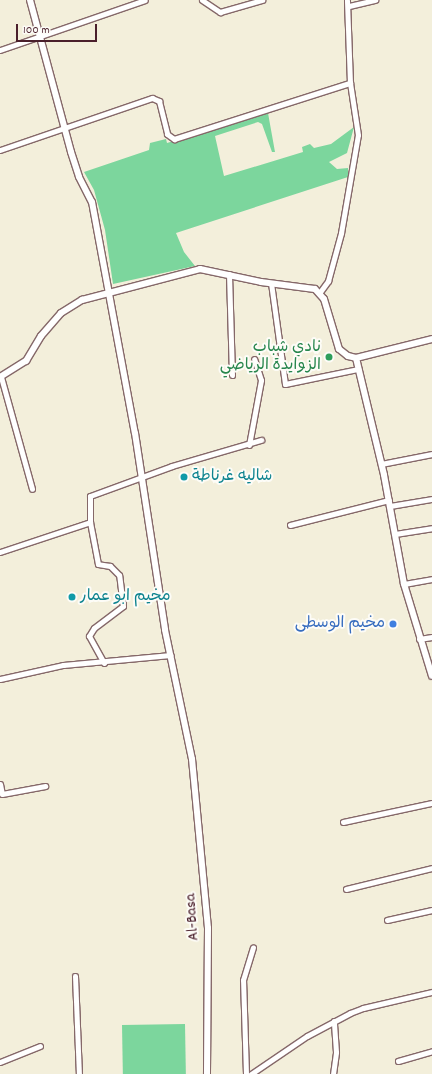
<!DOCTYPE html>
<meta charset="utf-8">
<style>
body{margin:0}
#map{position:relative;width:432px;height:1074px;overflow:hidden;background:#f3efdb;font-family:Dekko,"Playpen Sans Arabic",sans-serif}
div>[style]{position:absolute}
.green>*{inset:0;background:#7cd69d;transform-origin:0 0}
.roads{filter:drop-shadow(1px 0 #856869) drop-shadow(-1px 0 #856869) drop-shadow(0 1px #856869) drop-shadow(0 -1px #856869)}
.minor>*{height:5px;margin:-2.5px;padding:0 2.5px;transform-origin:2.5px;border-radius:2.5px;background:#fff}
.tertiary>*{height:6px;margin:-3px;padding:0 3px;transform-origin:3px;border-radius:3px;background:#fff}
.dots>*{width:11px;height:11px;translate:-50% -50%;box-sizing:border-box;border:2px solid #fdfcf7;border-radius:50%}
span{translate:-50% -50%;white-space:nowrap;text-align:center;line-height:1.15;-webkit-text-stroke:4px #fdfcf7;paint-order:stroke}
.leisure-label{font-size:16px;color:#27864d}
.right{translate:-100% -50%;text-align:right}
.culture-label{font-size:16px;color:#0d838f}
.left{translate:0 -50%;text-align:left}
.shop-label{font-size:16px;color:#366cbe}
.street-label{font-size:16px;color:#4a1f2b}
.scale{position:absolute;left:16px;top:24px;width:81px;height:18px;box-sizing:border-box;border:2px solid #4a1f2b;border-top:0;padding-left:5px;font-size:12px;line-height:14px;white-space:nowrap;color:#4a1f2b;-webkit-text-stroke:3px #fdfcf7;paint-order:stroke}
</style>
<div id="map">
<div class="green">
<i style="clip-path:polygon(268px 113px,275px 152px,272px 152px,262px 124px,258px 122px,215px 136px,224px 176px,303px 152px,302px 147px,310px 144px,314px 148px,331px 144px,354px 127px,347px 153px,329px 162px,337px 169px,348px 168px,348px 177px,176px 233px,184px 252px,195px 266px,113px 284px,105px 230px,94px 190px,84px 172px,149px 150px,150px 143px,166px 139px,167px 143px)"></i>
<i style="left:185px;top:1024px;width:50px;height:63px;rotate:89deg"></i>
</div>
<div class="roads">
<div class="minor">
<i style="left:202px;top:0;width:22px;rotate:34deg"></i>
<i style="left:220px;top:12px;width:44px;rotate:-15.9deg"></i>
<i style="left:349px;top:6px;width:27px;rotate:-13deg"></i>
<i style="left:0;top:50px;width:153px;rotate:-19deg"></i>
<i style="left:0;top:150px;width:161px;rotate:-18.9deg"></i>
<i style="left:152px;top:98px;width:8px;rotate:23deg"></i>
<i style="left:159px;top:101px;width:34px;rotate:76deg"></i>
<i style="left:167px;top:134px;width:9px;rotate:36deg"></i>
<i style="left:174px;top:139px;width:185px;rotate:-17.7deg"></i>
<i style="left:229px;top:274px;width:101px;rotate:88.3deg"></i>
<i style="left:271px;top:283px;width:102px;rotate:82.1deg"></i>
<i style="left:285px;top:384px;width:75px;rotate:-11.6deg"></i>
<i style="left:320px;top:292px;width:14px;rotate:-54deg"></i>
<i style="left:328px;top:281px;width:50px;rotate:-74.8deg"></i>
<i style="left:341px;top:233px;width:99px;rotate:-80.2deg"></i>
<i style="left:358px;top:135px;width:53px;rotate:-98.7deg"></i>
<i style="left:350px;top:83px;width:83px;rotate:-92.1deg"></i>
<i style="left:1px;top:377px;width:116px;rotate:74.5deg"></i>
<i style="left:249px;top:445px;width:66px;rotate:-79.5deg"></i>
<i style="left:261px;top:380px;width:22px;rotate:-108deg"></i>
<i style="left:381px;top:464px;width:52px;rotate:-11.1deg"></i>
<i style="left:390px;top:506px;width:43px;rotate:-9.5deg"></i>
<i style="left:290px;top:525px;width:102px;rotate:-14.2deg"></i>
<i style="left:395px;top:534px;width:37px;rotate:-9deg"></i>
<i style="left:0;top:552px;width:95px;rotate:-18.4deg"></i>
<i style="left:404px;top:584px;width:28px;rotate:-10deg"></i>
<i style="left:419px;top:639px;width:13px;rotate:-9deg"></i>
<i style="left:104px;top:663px;width:31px;rotate:-119deg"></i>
<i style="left:89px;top:636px;width:9px;rotate:-58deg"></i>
<i style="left:94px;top:628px;width:36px;rotate:-37deg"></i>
<i style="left:123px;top:606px;width:31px;rotate:-97deg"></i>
<i style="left:119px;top:575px;width:13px;rotate:-135deg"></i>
<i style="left:110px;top:566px;width:12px;rotate:-171deg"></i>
<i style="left:98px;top:564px;width:43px;rotate:-100.8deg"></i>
<i style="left:90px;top:522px;width:26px;rotate:-90deg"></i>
<i style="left:90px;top:496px;width:87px;rotate:-20.1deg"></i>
<i style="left:172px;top:466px;width:93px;rotate:-16.3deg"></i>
<i style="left:0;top:679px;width:65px;rotate:-12.5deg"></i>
<i style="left:63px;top:665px;width:108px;rotate:-5.3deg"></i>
<i style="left:0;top:784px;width:10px;rotate:79deg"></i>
<i style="left:2px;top:794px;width:44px;rotate:-10.5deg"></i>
<i style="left:343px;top:822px;width:91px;rotate:-12.1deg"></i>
<i style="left:346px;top:889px;width:89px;rotate:-13.7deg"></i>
<i style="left:387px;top:920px;width:46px;rotate:-12.5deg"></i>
<i style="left:75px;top:976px;width:98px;rotate:87.7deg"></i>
<i style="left:398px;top:1061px;width:35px;rotate:-16deg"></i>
<i style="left:0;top:1062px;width:43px;rotate:-21.8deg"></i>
<i style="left:246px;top:1074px;width:94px;rotate:-91.8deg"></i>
<i style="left:243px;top:980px;width:34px;rotate:-73deg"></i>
<i style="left:251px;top:1074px;width:68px;rotate:-34.2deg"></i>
<i style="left:307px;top:1036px;width:49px;rotate:-28.1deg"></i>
<i style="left:350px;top:1013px;width:14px;rotate:-21deg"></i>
<i style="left:363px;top:1008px;width:71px;rotate:-13.1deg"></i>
<i style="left:333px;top:1074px;width:22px;rotate:-82deg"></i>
<i style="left:336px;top:1052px;width:31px;rotate:-94deg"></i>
</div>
<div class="tertiary">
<i style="left:30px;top:0;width:157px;rotate:74.9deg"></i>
<i style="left:71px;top:152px;width:26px;rotate:72deg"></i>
<i style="left:79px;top:177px;width:28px;rotate:63deg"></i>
<i style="left:92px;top:202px;width:235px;rotate:79.5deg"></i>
<i style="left:135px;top:433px;width:199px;rotate:81.3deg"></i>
<i style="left:165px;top:630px;width:132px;rotate:78.2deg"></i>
<i style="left:192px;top:759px;width:170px;rotate:84.6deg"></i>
<i style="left:208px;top:928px;width:146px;rotate:90.4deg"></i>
<i style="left:356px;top:358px;width:120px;rotate:76.5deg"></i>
<i style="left:384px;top:475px;width:111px;rotate:79.6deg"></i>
<i style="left:404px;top:584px;width:96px;rotate:73.1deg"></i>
<i style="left:0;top:377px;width:31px;rotate:-32deg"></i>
<i style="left:26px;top:361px;width:29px;rotate:-59deg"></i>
<i style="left:41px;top:336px;width:30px;rotate:-49deg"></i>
<i style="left:61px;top:313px;width:25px;rotate:-32deg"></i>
<i style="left:82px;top:300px;width:122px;rotate:-14.7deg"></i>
<i style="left:200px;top:269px;width:62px;rotate:12deg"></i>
<i style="left:261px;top:282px;width:54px;rotate:7.4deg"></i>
<i style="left:315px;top:289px;width:13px;rotate:48deg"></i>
<i style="left:324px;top:299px;width:52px;rotate:73.3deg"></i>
<i style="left:339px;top:349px;width:11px;rotate:38deg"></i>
<i style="left:348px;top:356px;width:8px;rotate:14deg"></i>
<i style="left:356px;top:358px;width:78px;rotate:-14deg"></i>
</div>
</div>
<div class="dots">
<i style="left:329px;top:357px;background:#2e9e5b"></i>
<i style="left:184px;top:477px;background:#0f9aa8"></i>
<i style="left:72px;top:597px;background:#0f9aa8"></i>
<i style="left:393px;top:624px;background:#3f7fe0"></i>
</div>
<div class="leisure-label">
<span class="right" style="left:321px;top:357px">نادي شباب<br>الزوايدة الرياضي</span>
</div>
<div class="culture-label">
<span class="left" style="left:192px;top:477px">شاليه غرناطة</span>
<span class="left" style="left:80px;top:597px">مخيم ابو عمار</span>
</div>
<div class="shop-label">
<span class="right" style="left:385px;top:624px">مخيم الوسطى</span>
</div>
<div class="street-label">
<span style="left:193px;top:917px;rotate:-94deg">Al-Basa</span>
</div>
<div class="scale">100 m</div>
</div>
